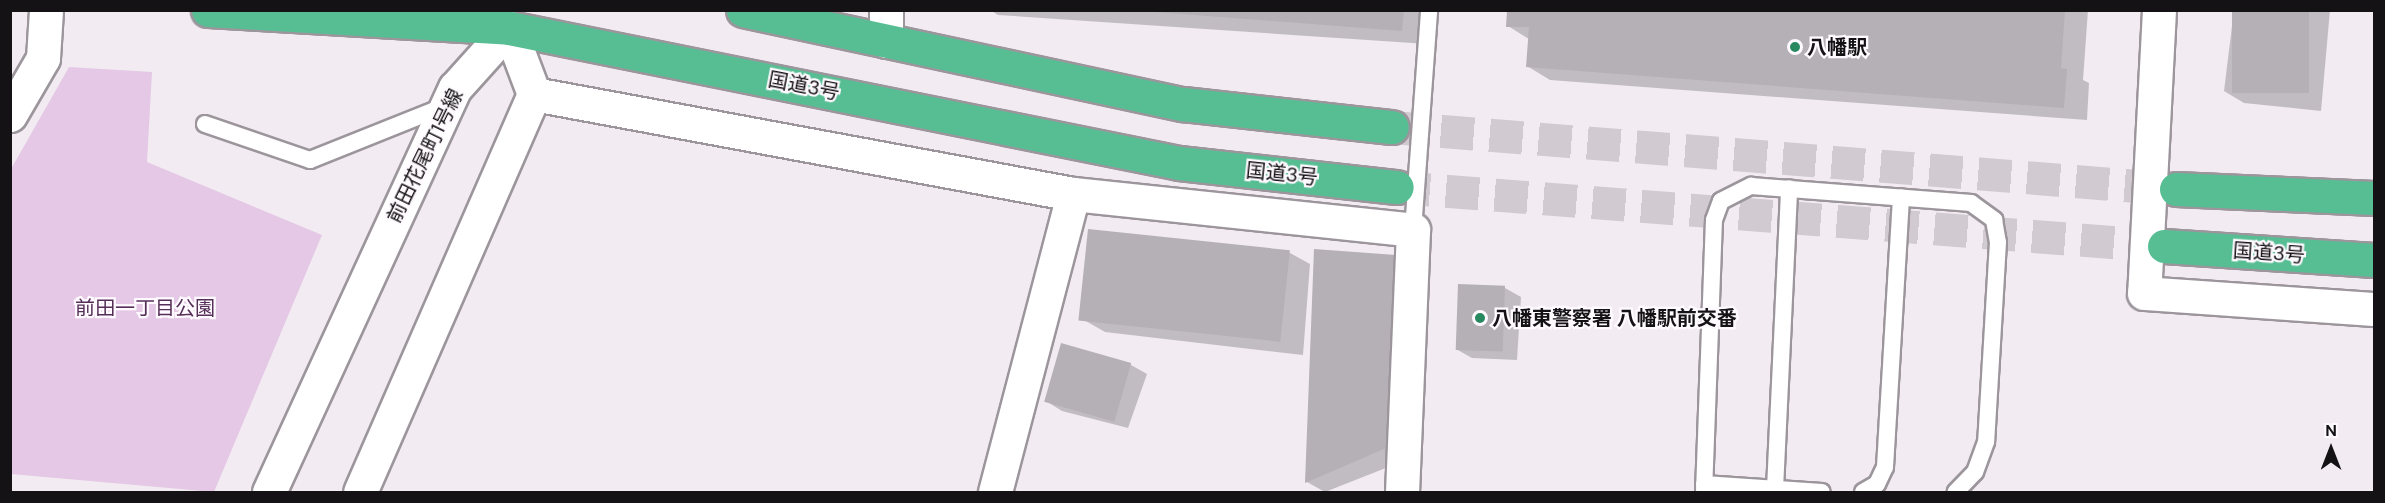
<!DOCTYPE html>
<meta charset="utf-8">
<style>
body{margin:0}
#map{position:relative;width:2385px;height:503px;overflow:hidden;background:#f2ecf2;font-family:"DM Sans","Noto Sans JP",sans-serif}
div>[style]{position:absolute}
.green>*{inset:0;background:#e4c8e5}
.shadow>*{inset:0;background:#0003}
.building>*{inset:0;background:#b5afb6;transform-origin:0 0}
.trunk-tunnel>*{height:33px;margin-top:-16.5px;transform-origin:0;background:repeating-linear-gradient(90deg,#d1cbd1 0 33px,transparent 0 49px)}
.roads{filter:drop-shadow(2px 0 #9c969c) drop-shadow(-2px 0 #9c969c) drop-shadow(0 2px #9c969c) drop-shadow(0 -2px #9c969c)}
.service>*{height:16px;margin:-8px;padding:0 8px;transform-origin:8px;border-radius:8px;background:#fff}
.minor>*{height:33px;margin:-16.5px;padding:0 16.5px;transform-origin:16.5px;border-radius:16.5px;background:#fff}
.tertiary>*{height:33px;margin:-16.5px;padding:0 16.5px;transform-origin:16.5px;border-radius:16.5px;background:#fff}
.trunk>*{height:33px;margin:-16.5px;padding:0 16.5px;transform-origin:16.5px;border-radius:16.5px;background:#57be94}
.dots>*{width:16px;height:16px;translate:-50% -50%;box-sizing:border-box;border:3px solid #fffaff;border-radius:50%}
span{translate:-50% -50%;white-space:nowrap;text-align:center;line-height:1.15;-webkit-text-stroke:4.5px #fffaff;paint-order:stroke}
.poi-label{font-size:20px;color:#141215;font-weight:700}
.left{translate:0 -50%;text-align:left}
.street-label{font-size:20px;color:#141215}
.park-label{font-size:20px;color:#552f58}
.frame{position:absolute;inset:0;border:12px solid #141215;pointer-events:none}
.north{position:absolute;left:2301px;top:419px;width:60px;height:60px;-webkit-text-stroke:4px #fffaff;paint-order:stroke;rotate:0deg;font-size:16px;font-weight:700;line-height:24px;text-align:center;color:#141215}
.north::after{content:'';display:block;margin:auto;width:21px;height:27px;background:#141215;clip-path:polygon(50% 0,100% 100%,50% 72%,0 100%)}
</style>
<div id="map">
<div class="green">
<i style="clip-path:polygon(69px 67px,152px 72px,147px 162px,322px 235px,214px 492px,11px 474px,11px 169px)"></i>
</div>
<div class="shadow">
<i style="clip-path:polygon(990px 10px,1429px 10px,1427px 44px,998px 15px)"></i>
<i style="clip-path:polygon(1509px 10px,2088px 10px,2083px 80px,2089px 83px,2087px 120px,1550px 80px,1527px 66px,1529px 39px,1508px 26px)"></i>
<i style="clip-path:polygon(2234px 10px,2330px 10px,2321px 111px,2244px 103px,2224px 91px)"></i>
<i style="clip-path:polygon(1290px 253px,1310px 264px,1303px 355px,1105px 332px,1084px 320px)"></i>
<i style="clip-path:polygon(1395px 256px,1406px 460px,1325px 492px,1307px 482px)"></i>
<i style="clip-path:polygon(1505px 288px,1521px 297px,1517px 360px,1472px 358px,1456px 349px)"></i>
<i style="clip-path:polygon(1062px 345px,1131px 365px,1147px 374px,1128px 428px,1062px 411px,1046px 401px)"></i>
</div>
<div class="building">
<i style="clip-path:polygon(1129px 10px,1404px 10px,1402px 31px)"></i>
<i style="clip-path:polygon(1507px 10px,2065px 10px,2061px 68px,2067px 69px,2064px 108px,1526px 67px,1529px 27px,1506px 27px)"></i>
<i style="left:2232px;top:10px;width:77px;height:83px"></i>
<i style="left:1088px;top:229px;width:203px;height:92px;rotate:6deg"></i>
<i style="clip-path:polygon(1314px 249px,1396px 255px,1386px 448px,1305px 483px)"></i>
<i style="left:1458px;top:284px;width:47px;height:66px;rotate:2deg"></i>
<i style="left:1061px;top:343px;width:73px;height:61px;rotate:16deg"></i>
</div>
<div class="trunk-tunnel">
<i style="left:1392px;top:127px;width:786px;rotate:4.52deg"></i>
<i style="left:1397px;top:187px;width:769px;rotate:4.4deg"></i>
</div>
<div class="roads">
<div class="service">
<i style="left:205px;top:124px;width:111px;rotate:18.9deg"></i>
<i style="left:310px;top:160px;width:145px;rotate:-21.8deg"></i>
<i style="left:1413px;top:230px;width:221px;rotate:-85.8deg"></i>
<i style="left:1704px;top:484px;width:118px;rotate:3.9deg"></i>
<i style="left:1775px;top:489px;width:301px;rotate:-87.3deg"></i>
<i style="left:1704px;top:492px;width:272px;rotate:-87.9deg"></i>
<i style="left:1714px;top:220px;width:20px;rotate:-70deg"></i>
<i style="left:1721px;top:201px;width:34px;rotate:-27deg"></i>
<i style="left:1751px;top:186px;width:221px;rotate:4.4deg"></i>
<i style="left:1971px;top:203px;width:29px;rotate:36deg"></i>
<i style="left:1994px;top:220px;width:22px;rotate:80deg"></i>
<i style="left:1998px;top:242px;width:200px;rotate:93.4deg"></i>
<i style="left:1986px;top:442px;width:32px;rotate:110deg"></i>
<i style="left:1975px;top:472px;width:28px;rotate:134deg"></i>
<i style="left:1863px;top:492px;width:16px;rotate:-30deg"></i>
<i style="left:1877px;top:484px;width:19px;rotate:-65deg"></i>
<i style="left:1885px;top:467px;width:270px;rotate:-86.6deg"></i>
</div>
<div class="minor">
<i style="left:886px;top:10px;width:31px;rotate:90deg"></i>
<i style="left:2159px;top:10px;width:283px;rotate:93deg"></i>
<i style="left:2144px;top:293px;width:231px;rotate:4deg"></i>
<i style="left:534px;top:94px;width:548px;rotate:10.51deg"></i>
<i style="left:1073px;top:194px;width:342px;rotate:6deg"></i>
<i style="left:1413px;top:230px;width:262px;rotate:92.4deg"></i>
<i style="left:10px;top:115px;width:66px;rotate:-59.9deg"></i>
<i style="left:43px;top:58px;width:48px;rotate:-86.4deg"></i>
<i style="left:995px;top:492px;width:308px;rotate:-75.3deg"></i>
</div>
<div class="tertiary">
<i style="left:269px;top:492px;width:445px;rotate:-65.3deg"></i>
<i style="left:455px;top:88px;width:81px;rotate:-48deg"></i>
<i style="left:509px;top:28px;width:71px;rotate:69.3deg"></i>
<i style="left:534px;top:94px;width:434px;rotate:113.6deg"></i>
</div>
<div class="trunk">
<i style="left:208px;top:10px;width:302px;rotate:3.4deg"></i>
<i style="left:509px;top:28px;width:683px;rotate:11.39deg"></i>
<i style="left:1179px;top:163px;width:219px;rotate:6.3deg"></i>
<i style="left:743px;top:10px;width:450px;rotate:12.1deg"></i>
<i style="left:1183px;top:104px;width:210px;rotate:6.3deg"></i>
<i style="left:2176px;top:189px;width:198px;rotate:2.6deg"></i>
<i style="left:2164px;top:246px;width:210px;rotate:3.8deg"></i>
</div>
</div>
<div class="dots">
<i style="left:1795px;top:47px;background:#288860"></i>
<i style="left:1480px;top:318px;background:#288860"></i>
</div>
<div class="poi-label">
<span class="left" style="left:1807px;top:47px">八幡駅</span>
<span class="left" style="left:1492px;top:318px">八幡東警察署 八幡駅前交番</span>
</div>
<div class="street-label">
<span style="left:804px;top:86px;rotate:11deg">国道3号</span>
<span style="left:425px;top:156px;rotate:-64deg">前田花尾町1号線</span>
<span style="left:1282px;top:174px;rotate:6deg">国道3号</span>
<span style="left:2269px;top:253px;rotate:4deg">国道3号</span>
</div>
<div class="park-label">
<span style="left:145px;top:308px">前田一丁目公園</span>
</div>
<div class="frame"></div>
<div class="north">N</div>
</div>
